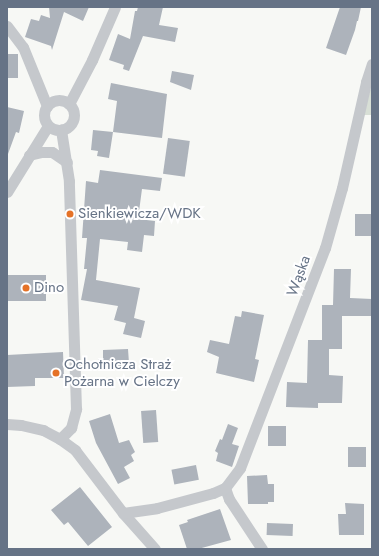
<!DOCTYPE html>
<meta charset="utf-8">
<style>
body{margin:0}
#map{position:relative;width:379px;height:556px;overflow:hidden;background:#f7f8f5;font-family:Jost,sans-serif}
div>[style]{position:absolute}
.green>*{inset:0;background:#d8dfd6}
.building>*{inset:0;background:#adb3bb;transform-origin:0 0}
.minor>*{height:11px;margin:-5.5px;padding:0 5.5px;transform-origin:5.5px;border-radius:5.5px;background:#c5c8cc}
.minor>.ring{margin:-5.5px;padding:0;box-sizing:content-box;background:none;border:11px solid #c5c8cc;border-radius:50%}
.dots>*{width:11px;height:11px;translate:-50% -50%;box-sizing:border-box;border:2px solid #fff;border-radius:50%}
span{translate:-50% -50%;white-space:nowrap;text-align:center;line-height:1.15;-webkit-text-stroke:4px #fff;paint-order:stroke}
.poi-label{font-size:15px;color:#667386}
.left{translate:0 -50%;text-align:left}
.street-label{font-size:15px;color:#667386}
.frame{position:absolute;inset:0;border:8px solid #667386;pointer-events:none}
</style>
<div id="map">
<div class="green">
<i style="clip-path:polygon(372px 82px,372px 115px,364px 115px)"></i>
</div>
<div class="building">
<i style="clip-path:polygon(49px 7px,89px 7px,83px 21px,64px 12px,52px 50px,51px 46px,25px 37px,31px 19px,39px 21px,41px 15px,50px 18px)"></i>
<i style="clip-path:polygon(138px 7px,163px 7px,159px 25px,178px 28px,175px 42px,143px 36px,129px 71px,123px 69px,124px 65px,109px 60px,118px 34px,130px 39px,135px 11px,137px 11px)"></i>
<i style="clip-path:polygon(340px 7px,361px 7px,358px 21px,357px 21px,355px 30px,346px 55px,326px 48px)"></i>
<i style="left:7px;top:54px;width:11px;height:24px"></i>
<i style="clip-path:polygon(172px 71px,194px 75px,191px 90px,170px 82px)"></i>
<i style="clip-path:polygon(111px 83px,167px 94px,162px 138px,113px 132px,117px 101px,108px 99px)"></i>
<i style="clip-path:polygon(7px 107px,24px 111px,19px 133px,16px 132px,8px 154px)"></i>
<i style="clip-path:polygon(93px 130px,113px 132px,109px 158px,97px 156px,98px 151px,91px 150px)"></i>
<i style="left:168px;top:138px;width:22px;height:36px;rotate:8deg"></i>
<i style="clip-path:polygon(100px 170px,162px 178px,160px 191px,142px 189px,138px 219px,155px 221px,154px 236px,144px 235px,142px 252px,127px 250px,128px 242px,100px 239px,96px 280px,140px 288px,134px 318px,145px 321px,141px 338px,123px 334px,126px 323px,114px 320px,118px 306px,81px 300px,87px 269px,84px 269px,87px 238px,82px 238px,86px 181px,98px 183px)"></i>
<i style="left:355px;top:214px;width:17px;height:22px"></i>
<i style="clip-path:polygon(334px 269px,351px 269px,350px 298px,372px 299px,372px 316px,342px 316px,342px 349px,329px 349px,329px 375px,343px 376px,342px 403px,318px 403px,318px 408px,286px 407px,287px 382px,307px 383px,308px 340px,322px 340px,322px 305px,333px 305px)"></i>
<i style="left:7px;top:275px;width:39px;height:26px"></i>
<i style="clip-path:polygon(242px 311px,264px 315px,255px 359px,259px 360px,254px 382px,216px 373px,219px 357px,207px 352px,210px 340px,229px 344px,235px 316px,241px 317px)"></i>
<i style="clip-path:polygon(128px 349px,129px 363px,121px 363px,121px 370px,98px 370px,98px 359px,103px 359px,103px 350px)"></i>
<i style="clip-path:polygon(63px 352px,64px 378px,35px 378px,35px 386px,7px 387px,7px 355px)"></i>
<i style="left:156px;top:410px;width:32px;height:15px;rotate:86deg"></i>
<i style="clip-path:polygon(110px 414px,119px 443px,129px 440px,135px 452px,131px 455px,134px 461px,124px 467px,130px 478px,118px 484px,96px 443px,89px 421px)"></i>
<i style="clip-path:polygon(228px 424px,238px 428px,232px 444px,239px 446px,232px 467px,216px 461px,218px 453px,215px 451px,220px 439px,222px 440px)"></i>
<i style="left:268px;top:426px;width:18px;height:20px"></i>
<i style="left:348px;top:447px;width:18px;height:20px"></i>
<i style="left:196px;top:465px;width:15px;height:25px;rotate:79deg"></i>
<i style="clip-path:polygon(267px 475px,268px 484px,274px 484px,274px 502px,268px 502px,268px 504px,248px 504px,247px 476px)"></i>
<i style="clip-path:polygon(80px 487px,112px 527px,88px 546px,68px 522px,64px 525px,51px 510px)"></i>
<i style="clip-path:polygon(345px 503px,364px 504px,364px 535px,339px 535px,338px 514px,346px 514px)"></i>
<i style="clip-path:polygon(220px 509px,231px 540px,198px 549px,187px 549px,179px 525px,188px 522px,187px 520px)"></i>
<i style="left:267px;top:523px;width:26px;height:12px;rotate:2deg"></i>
</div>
<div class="minor">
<i style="left:7px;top:26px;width:26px;rotate:53deg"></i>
<i style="left:23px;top:47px;width:64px;rotate:67.9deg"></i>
<i class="ring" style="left:44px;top:100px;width:19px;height:19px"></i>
<i style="left:69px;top:104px;width:50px;rotate:-62.4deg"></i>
<i style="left:92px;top:60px;width:58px;rotate:-66.5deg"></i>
<i style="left:29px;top:155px;width:12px;rotate:-14deg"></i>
<i style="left:41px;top:152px;width:11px"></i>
<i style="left:52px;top:152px;width:18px;rotate:34deg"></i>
<i style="left:7px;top:192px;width:78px;rotate:-58.2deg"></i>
<i style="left:7px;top:424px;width:14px;rotate:4deg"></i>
<i style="left:21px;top:425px;width:23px;rotate:13deg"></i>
<i style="left:43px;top:430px;width:19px;rotate:28deg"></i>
<i style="left:60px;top:439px;width:19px;rotate:36deg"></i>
<i style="left:75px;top:450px;width:79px;rotate:52.7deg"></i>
<i style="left:123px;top:513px;width:48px;rotate:48.4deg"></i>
<i style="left:60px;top:439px;width:16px;rotate:-45deg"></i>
<i style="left:71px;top:428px;width:20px;rotate:-75deg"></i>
<i style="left:76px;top:409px;width:228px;rotate:-91.8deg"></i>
<i style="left:69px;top:181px;width:52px;rotate:-98.9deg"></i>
<i style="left:225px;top:488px;width:12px;rotate:70deg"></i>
<i style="left:229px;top:499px;width:60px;rotate:56.6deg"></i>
<i style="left:123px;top:513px;width:34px;rotate:-8deg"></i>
<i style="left:157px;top:508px;width:58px;rotate:-15deg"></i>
<i style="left:213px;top:493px;width:13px;rotate:-23deg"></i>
<i style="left:225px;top:488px;width:25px;rotate:-53deg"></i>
<i style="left:240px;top:468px;width:236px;rotate:-68.9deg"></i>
<i style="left:325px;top:248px;width:62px;rotate:-74.2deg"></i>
<i style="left:342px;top:188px;width:109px;rotate:-77.2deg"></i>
<i style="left:366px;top:82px;width:19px;rotate:-72deg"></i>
</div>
<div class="dots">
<i style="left:70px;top:214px;background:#e57227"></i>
<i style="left:26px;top:288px;background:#e57227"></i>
<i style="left:56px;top:373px;background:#e57227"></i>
</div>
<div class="poi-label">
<span class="left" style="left:78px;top:214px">Sienkiewicza/WDK</span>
<span class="left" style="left:34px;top:288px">Dino</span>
<span class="left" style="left:64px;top:373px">Ochotnicza Straż<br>Pożarna w Cielczy</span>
</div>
<div class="street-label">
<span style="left:299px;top:276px;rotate:-70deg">Wąska</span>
</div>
<div class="frame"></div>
</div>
